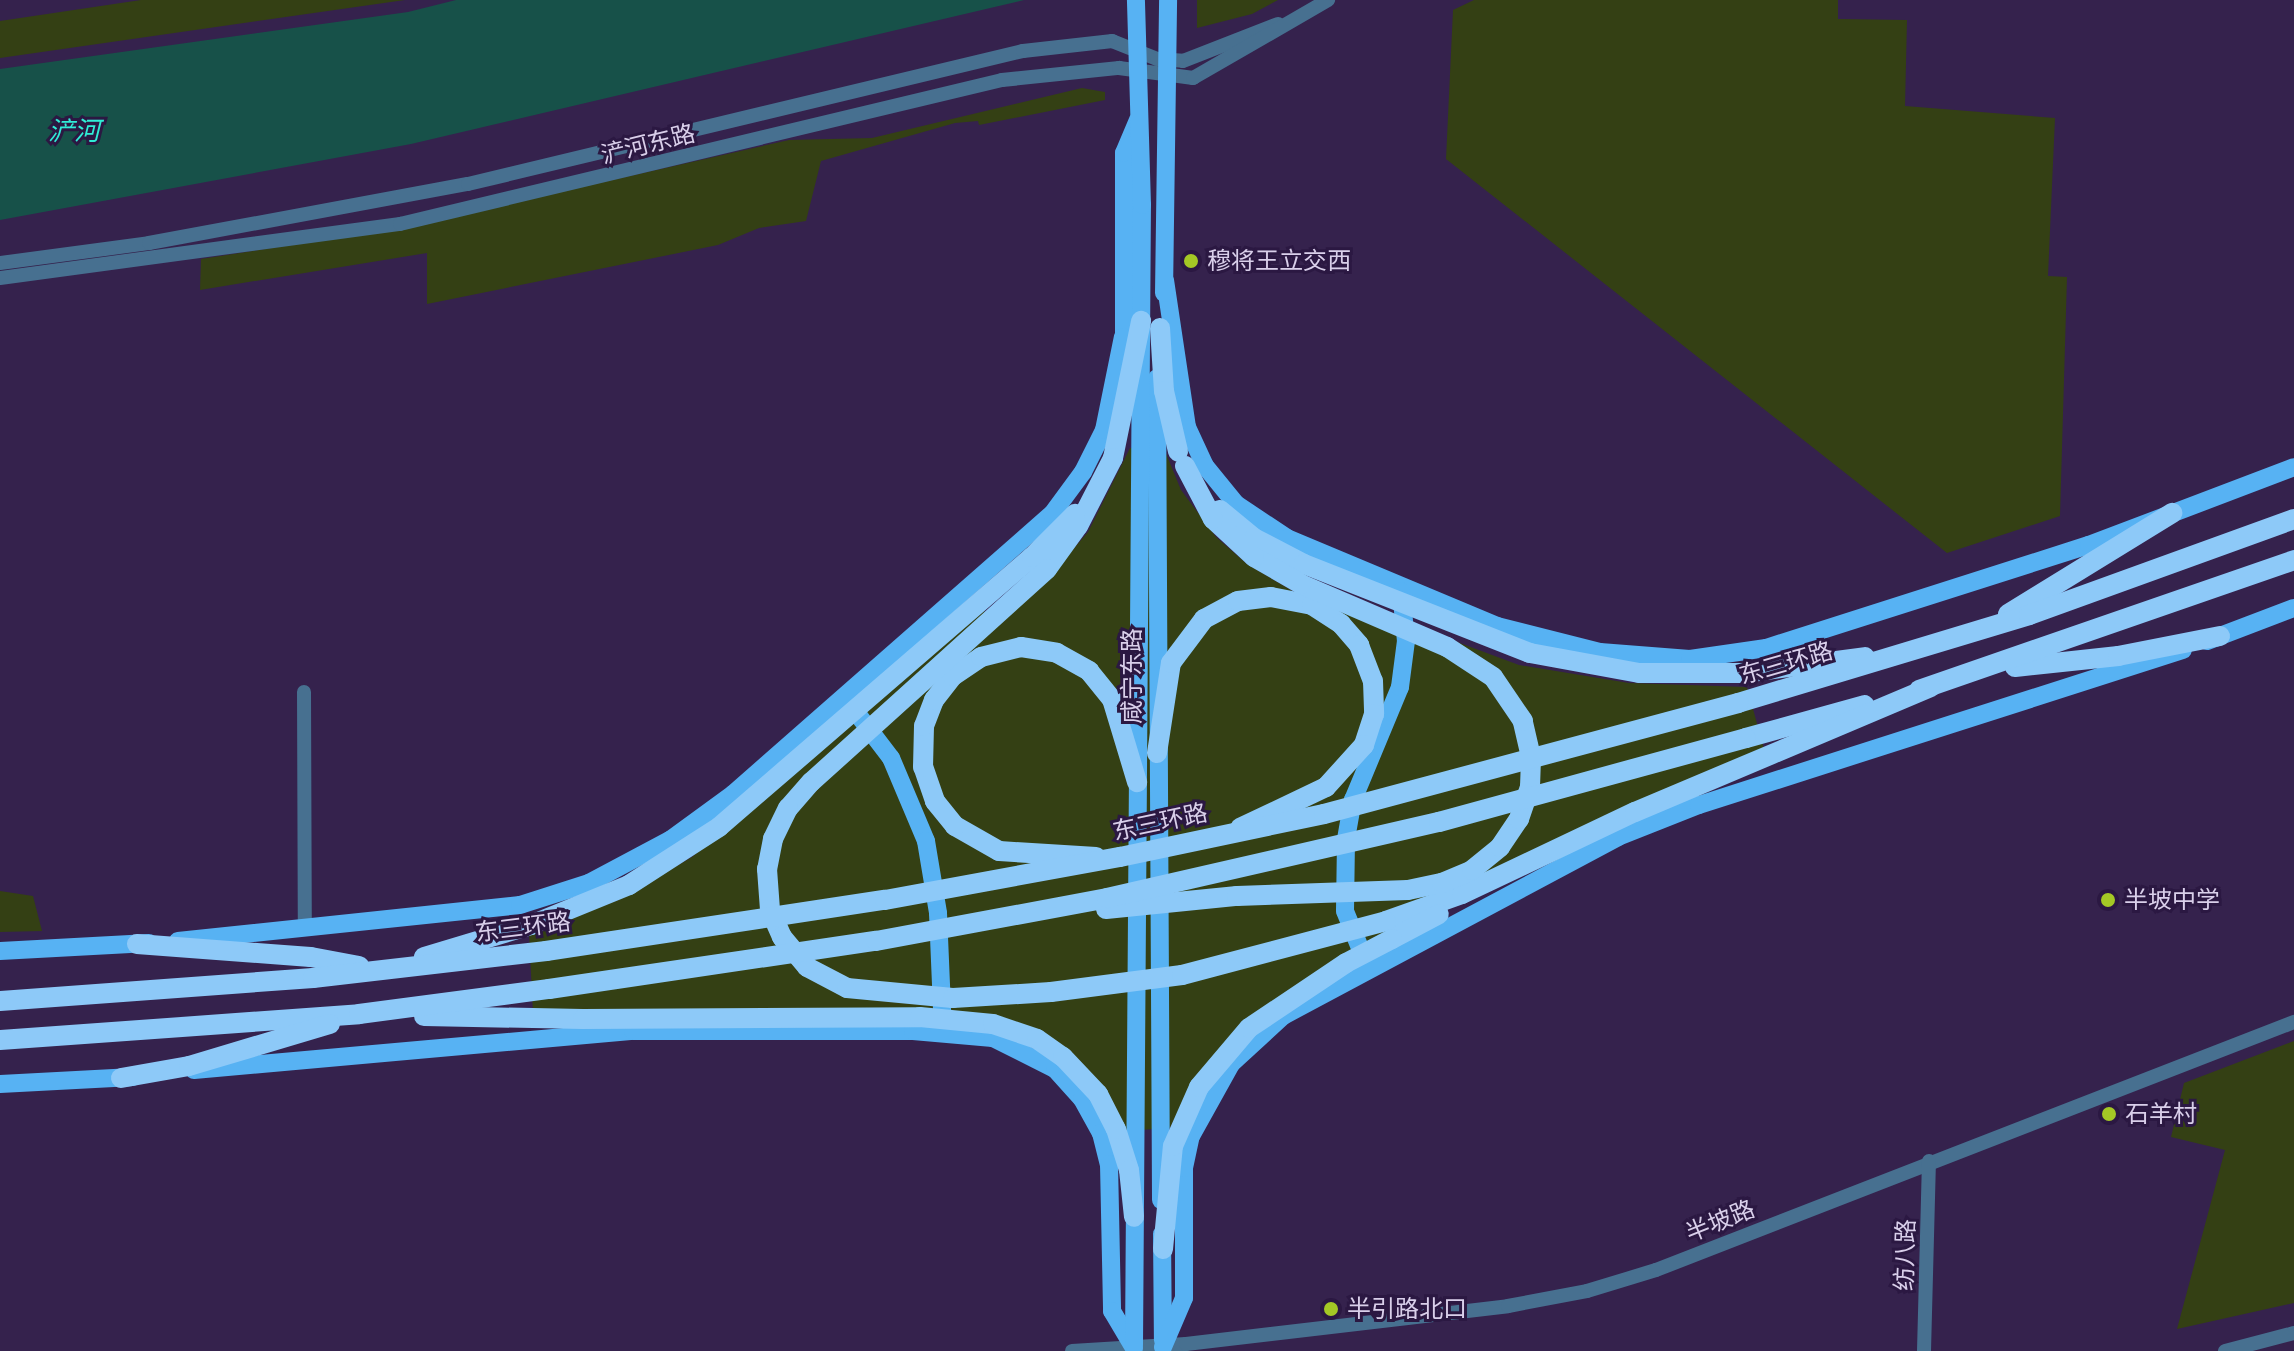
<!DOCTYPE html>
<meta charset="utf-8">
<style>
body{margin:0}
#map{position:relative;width:2294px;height:1351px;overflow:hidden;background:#35224d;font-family:"Zilla Slab","Noto Sans SC",serif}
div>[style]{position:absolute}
.green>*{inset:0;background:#344014}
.water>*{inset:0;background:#175149}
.minor>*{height:14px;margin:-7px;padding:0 7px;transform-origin:7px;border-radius:7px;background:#477090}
.major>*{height:18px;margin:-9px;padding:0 9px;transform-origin:9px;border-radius:9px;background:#57b2f3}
.highway>*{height:20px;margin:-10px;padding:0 10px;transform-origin:10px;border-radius:10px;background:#8dc9f8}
.highway-bridge>*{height:20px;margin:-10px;padding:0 10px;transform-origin:10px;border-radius:10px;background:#8dc9f8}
.dots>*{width:22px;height:22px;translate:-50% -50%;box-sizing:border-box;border:4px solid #2b1842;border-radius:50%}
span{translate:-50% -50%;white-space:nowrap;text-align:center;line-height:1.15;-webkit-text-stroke:6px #2b1842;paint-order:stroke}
.street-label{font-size:24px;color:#d9cfea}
.poi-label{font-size:24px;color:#d9cfea}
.left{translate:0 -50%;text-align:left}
.water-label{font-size:26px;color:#30edd6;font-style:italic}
</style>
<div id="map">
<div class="green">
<i style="clip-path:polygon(141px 0,405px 0,0 58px,0 21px)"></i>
<i style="clip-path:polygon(1197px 0,1278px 0,1252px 14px,1197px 28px)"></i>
<i style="clip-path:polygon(1474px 0,1838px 0,1838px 19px,1907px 20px,1905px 106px,2055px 118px,2048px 276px,2067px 277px,2060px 516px,1947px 553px,1446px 159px,1453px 10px)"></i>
<i style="clip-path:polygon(1082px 88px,1105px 92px,1105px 100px,979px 125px,978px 121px,955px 123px,821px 161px,806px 221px,759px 228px,718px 245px,427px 304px,427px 253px,200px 290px,201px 259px,390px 230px,789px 140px,872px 138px)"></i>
<i style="clip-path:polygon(1130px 448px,1165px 451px,1181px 490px,1216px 537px,1247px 564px,1306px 599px,1355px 604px,1519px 665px,1629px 683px,1747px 687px,1764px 749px,1593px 822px,1252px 1015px,1192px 1085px,1170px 1128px,1124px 1131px,1053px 1042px,533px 1013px,529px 934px,618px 900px,692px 857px,984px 611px,998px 625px,1043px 584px,1088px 532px)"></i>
<i style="clip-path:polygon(0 891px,33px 896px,42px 931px,0 932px)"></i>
<i style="clip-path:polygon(2294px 1041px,2294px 1303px,2177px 1329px,2225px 1150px,2171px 1137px,2184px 1083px)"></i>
</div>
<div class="water">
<i style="clip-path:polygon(456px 0,1024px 0,411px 144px,0 220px,0 69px,408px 12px)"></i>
</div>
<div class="minor">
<i style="left:0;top:263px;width:150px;rotate:-7.6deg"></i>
<i style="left:149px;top:243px;width:324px;rotate:-10.5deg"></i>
<i style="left:468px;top:184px;width:571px;rotate:-13.48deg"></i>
<i style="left:1023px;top:51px;width:90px;rotate:-6.4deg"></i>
<i style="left:1112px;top:41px;width:48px;rotate:21.8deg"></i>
<i style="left:1157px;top:59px;width:26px;rotate:4deg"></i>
<i style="left:1183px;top:61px;width:102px;rotate:-21.3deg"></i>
<i style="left:0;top:278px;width:404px;rotate:-7.7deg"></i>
<i style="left:400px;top:224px;width:619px;rotate:-13.45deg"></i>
<i style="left:1002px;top:80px;width:118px;rotate:-5.9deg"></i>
<i style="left:1119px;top:68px;width:75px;rotate:7.7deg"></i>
<i style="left:1193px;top:78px;width:156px;rotate:-30deg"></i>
<i style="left:304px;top:692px;width:237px;rotate:89.8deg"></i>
<i style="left:1072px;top:1351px;width:114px;rotate:-3.5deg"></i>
<i style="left:1186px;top:1344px;width:324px;rotate:-6.7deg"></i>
<i style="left:1508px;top:1306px;width:80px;rotate:-10.8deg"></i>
<i style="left:1587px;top:1291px;width:72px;rotate:-16.9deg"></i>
<i style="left:1656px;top:1270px;width:685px;rotate:-21.24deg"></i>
<i style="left:1924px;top:1351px;width:190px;rotate:-88.5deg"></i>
<i style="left:2225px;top:1351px;width:71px;rotate:-14.6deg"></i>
</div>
<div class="major">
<i style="left:1165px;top:280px;width:149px;rotate:81.5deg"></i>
<i style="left:1187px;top:427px;width:43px;rotate:65.2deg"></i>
<i style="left:1205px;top:466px;width:49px;rotate:50.8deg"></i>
<i style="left:1236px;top:504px;width:61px;rotate:33.7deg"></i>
<i style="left:1287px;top:538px;width:228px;rotate:22.7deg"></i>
<i style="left:1497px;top:626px;width:106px;rotate:14.2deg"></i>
<i style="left:1600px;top:652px;width:90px;rotate:4.4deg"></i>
<i style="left:1690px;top:659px;width:77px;rotate:-8.2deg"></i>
<i style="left:1766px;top:648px;width:339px;rotate:-17.7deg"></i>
<i style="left:2089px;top:545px;width:219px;rotate:-20.8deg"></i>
<i style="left:1164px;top:293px;width:293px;rotate:-89.2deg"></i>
<i style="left:1124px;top:347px;width:194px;rotate:-90deg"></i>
<i style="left:1124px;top:153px;width:36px;rotate:-67deg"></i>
<i style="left:1157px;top:378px;width:822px;rotate:89.72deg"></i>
<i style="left:2207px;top:641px;width:93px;rotate:-20.8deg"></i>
<i style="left:846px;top:699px;width:74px;rotate:52.7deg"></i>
<i style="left:891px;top:758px;width:90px;rotate:67.1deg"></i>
<i style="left:926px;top:841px;width:73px;rotate:80.5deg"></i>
<i style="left:938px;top:913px;width:119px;rotate:87.6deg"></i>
<i style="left:178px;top:941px;width:344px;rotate:-6deg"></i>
<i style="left:520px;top:905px;width:72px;rotate:-17.7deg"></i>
<i style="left:589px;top:883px;width:92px;rotate:-28deg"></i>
<i style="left:670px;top:840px;width:78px;rotate:-36.1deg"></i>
<i style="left:733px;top:794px;width:424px;rotate:-41.3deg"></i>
<i style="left:1052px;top:514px;width:52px;rotate:-53.6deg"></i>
<i style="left:1083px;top:472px;width:47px;rotate:-63.4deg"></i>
<i style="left:1104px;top:430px;width:95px;rotate:-78.5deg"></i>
<i style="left:0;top:951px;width:149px;rotate:-3.1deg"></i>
<i style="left:1367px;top:965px;width:58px;rotate:-112.2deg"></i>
<i style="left:1345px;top:911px;width:72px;rotate:-89.2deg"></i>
<i style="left:1346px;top:839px;width:40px;rotate:-80deg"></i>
<i style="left:1353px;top:800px;width:122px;rotate:-67.4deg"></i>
<i style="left:1400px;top:687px;width:46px;rotate:-82.6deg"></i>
<i style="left:1406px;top:641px;width:50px;rotate:-95.7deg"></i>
<i style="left:194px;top:1070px;width:441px;rotate:-5.1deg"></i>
<i style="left:633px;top:1031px;width:280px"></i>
<i style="left:913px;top:1031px;width:80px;rotate:5deg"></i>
<i style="left:993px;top:1038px;width:69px;rotate:26.6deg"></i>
<i style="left:1055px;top:1069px;width:40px;rotate:48deg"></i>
<i style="left:1082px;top:1099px;width:39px;rotate:61deg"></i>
<i style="left:1101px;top:1133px;width:32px;rotate:76deg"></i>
<i style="left:1109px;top:1164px;width:147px;rotate:88.8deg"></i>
<i style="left:1112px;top:1311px;width:43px;rotate:59.3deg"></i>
<i style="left:0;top:1084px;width:133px;rotate:-3deg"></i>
<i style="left:1162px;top:1234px;width:106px;rotate:89.5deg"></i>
<i style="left:1134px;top:1345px;width:1140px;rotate:-89.6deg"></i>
<i style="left:1142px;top:205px;width:205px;rotate:-91.7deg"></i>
<i style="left:1163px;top:1347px;width:53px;rotate:-66.8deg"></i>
<i style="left:1184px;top:1298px;width:130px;rotate:-90deg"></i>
<i style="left:1184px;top:1168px;width:33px;rotate:-78deg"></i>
<i style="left:1191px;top:1136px;width:82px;rotate:-60.9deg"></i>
<i style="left:1231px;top:1064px;width:71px;rotate:-42.7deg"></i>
<i style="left:1283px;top:1016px;width:380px;rotate:-28.1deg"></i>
<i style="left:1618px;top:837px;width:87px;rotate:-21.6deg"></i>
<i style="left:1699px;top:805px;width:508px;rotate:-17.76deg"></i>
</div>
<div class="highway">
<i style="left:1160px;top:328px;width:63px;rotate:86.4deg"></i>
<i style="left:1164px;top:391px;width:62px;rotate:76.9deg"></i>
<i style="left:1113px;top:458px;width:140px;rotate:-78.4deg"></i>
<i style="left:2008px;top:614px;width:193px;rotate:-31.6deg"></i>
<i style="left:2015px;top:667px;width:104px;rotate:-6.1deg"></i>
<i style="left:2118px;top:656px;width:104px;rotate:-11.1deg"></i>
<i style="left:1744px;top:673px;width:122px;rotate:-7.5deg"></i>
<i style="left:1919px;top:690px;width:397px;rotate:-19.1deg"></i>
<i style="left:1738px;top:703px;width:304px;rotate:-16.8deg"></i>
<i style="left:2029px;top:615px;width:282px;rotate:-19.9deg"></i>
<i style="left:1746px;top:738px;width:123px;rotate:-15.5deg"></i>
<i style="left:1157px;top:753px;width:91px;rotate:-81.2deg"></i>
<i style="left:1171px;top:663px;width:55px;rotate:-53.1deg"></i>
<i style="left:1204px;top:619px;width:38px;rotate:-28deg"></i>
<i style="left:1238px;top:601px;width:33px;rotate:-7deg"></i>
<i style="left:1271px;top:597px;width:42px;rotate:11deg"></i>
<i style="left:1312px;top:605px;width:35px;rotate:33deg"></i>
<i style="left:1341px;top:624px;width:28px;rotate:49deg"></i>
<i style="left:1359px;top:645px;width:39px;rotate:69deg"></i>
<i style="left:1373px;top:681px;width:33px;rotate:88deg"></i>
<i style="left:1374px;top:714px;width:33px;rotate:108deg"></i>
<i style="left:1364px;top:745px;width:57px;rotate:132.1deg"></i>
<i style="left:1326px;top:787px;width:95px;rotate:154.5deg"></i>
<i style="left:1096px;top:857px;width:97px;rotate:-176.5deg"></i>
<i style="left:999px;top:851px;width:51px;rotate:-150.4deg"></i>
<i style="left:955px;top:826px;width:32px;rotate:-129deg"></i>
<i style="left:935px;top:801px;width:36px;rotate:-109deg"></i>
<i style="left:923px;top:767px;width:41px;rotate:-88.6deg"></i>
<i style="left:924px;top:726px;width:28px;rotate:-69deg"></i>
<i style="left:934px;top:700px;width:31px;rotate:-52deg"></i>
<i style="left:953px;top:676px;width:34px;rotate:-34deg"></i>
<i style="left:981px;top:657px;width:41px;rotate:-14deg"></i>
<i style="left:1021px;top:647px;width:36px;rotate:9deg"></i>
<i style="left:1057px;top:653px;width:37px;rotate:29deg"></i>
<i style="left:1089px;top:671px;width:36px;rotate:51deg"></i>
<i style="left:1112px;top:699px;width:87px;rotate:73.2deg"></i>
<i style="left:1386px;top:921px;width:81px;rotate:-19.6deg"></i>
<i style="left:1462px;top:894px;width:191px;rotate:-25.4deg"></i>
<i style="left:1635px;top:812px;width:321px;rotate:-22.9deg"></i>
<i style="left:1392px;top:939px;width:53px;rotate:-28deg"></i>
<i style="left:137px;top:944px;width:174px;rotate:4.3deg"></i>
<i style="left:311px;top:957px;width:49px;rotate:10.6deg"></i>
<i style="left:424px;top:957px;width:112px;rotate:-16.7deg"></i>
<i style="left:0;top:1001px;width:314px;rotate:-4.2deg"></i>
<i style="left:313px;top:978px;width:235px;rotate:-6.6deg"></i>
<i style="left:424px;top:1016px;width:159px;rotate:1.1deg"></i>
<i style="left:0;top:1040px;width:360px;rotate:-4.1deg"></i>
<i style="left:359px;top:1014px;width:192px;rotate:-7.5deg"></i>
<i style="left:121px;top:1078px;width:69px;rotate:-10deg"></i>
<i style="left:189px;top:1066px;width:147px;rotate:-16.6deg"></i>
<i style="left:1116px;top:1129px;width:43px;rotate:72.4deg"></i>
<i style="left:1129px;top:1170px;width:47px;rotate:83.9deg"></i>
<i style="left:1163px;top:1249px;width:103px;rotate:-84.5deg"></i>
<i style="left:1173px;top:1146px;width:64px;rotate:-66.2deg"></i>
<i style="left:1199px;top:1087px;width:77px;rotate:-49.7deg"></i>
<i style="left:1249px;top:1028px;width:117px;rotate:-33.8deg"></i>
</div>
<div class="highway-bridge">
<i style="left:1113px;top:458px;width:76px;rotate:117.2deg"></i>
<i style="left:1078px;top:526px;width:53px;rotate:125.8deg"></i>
<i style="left:1047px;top:569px;width:318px;rotate:137.9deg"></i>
<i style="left:811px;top:782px;width:35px;rotate:131deg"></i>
<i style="left:788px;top:808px;width:34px;rotate:116deg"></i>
<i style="left:773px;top:839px;width:31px;rotate:101deg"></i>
<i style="left:767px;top:869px;width:41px;rotate:85.8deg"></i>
<i style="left:770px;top:910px;width:30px;rotate:66deg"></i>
<i style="left:782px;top:937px;width:39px;rotate:50deg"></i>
<i style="left:807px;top:967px;width:45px;rotate:27.7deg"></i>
<i style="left:847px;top:988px;width:106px;rotate:5.4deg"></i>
<i style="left:953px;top:998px;width:98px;rotate:-3.5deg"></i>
<i style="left:1051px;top:992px;width:132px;rotate:-7.4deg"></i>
<i style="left:1182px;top:975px;width:211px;rotate:-14.8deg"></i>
<i style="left:1220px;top:510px;width:44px;rotate:39.5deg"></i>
<i style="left:1254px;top:538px;width:56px;rotate:27.5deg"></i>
<i style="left:1304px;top:564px;width:243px;rotate:21.5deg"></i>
<i style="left:1530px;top:653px;width:111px;rotate:10.4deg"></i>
<i style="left:1639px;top:673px;width:105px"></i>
<i style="left:1106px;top:909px;width:132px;rotate:-5.7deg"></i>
<i style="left:1237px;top:896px;width:171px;rotate:-2deg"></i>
<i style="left:1408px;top:890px;width:35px;rotate:-12deg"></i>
<i style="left:1442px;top:883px;width:33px;rotate:-23deg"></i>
<i style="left:1472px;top:870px;width:36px;rotate:-39deg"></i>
<i style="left:1500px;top:847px;width:34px;rotate:-56deg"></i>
<i style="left:1519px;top:819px;width:34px;rotate:-71deg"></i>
<i style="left:1530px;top:787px;width:30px;rotate:-88deg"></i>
<i style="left:1531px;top:757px;width:37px;rotate:-103deg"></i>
<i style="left:1523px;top:721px;width:53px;rotate:-124.3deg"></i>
<i style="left:1493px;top:677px;width:55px;rotate:-146.9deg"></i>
<i style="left:1447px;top:647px;width:159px;rotate:-156.7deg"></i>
<i style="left:1301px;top:584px;width:54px;rotate:-150.1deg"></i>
<i style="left:1254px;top:557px;width:56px;rotate:-137.2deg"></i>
<i style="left:1213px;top:519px;width:60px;rotate:-117.8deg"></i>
<i style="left:531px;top:925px;width:106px;rotate:-22.2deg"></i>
<i style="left:629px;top:885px;width:107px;rotate:-32.8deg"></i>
<i style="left:719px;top:827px;width:413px;rotate:-40.8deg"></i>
<i style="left:1032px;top:557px;width:61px;rotate:-45deg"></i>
<i style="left:546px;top:951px;width:343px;rotate:-8.6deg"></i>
<i style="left:885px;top:900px;width:239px;rotate:-10.4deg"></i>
<i style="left:1120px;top:857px;width:208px;rotate:-11.9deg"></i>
<i style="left:1324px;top:814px;width:429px;rotate:-15deg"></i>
<i style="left:1346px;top:963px;width:52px;rotate:-27.6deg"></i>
<i style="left:549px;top:989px;width:331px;rotate:-8.4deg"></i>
<i style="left:876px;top:941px;width:235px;rotate:-10.5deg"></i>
<i style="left:1107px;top:898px;width:341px;rotate:-12.9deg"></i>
<i style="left:1439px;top:822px;width:318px;rotate:-15.3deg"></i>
<i style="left:583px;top:1019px;width:337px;rotate:-0.3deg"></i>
<i style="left:920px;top:1017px;width:73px;rotate:5.5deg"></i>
<i style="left:993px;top:1024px;width:46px;rotate:18.8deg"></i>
<i style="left:1037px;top:1039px;width:32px;rotate:35deg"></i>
<i style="left:1063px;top:1057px;width:51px;rotate:46.6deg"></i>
<i style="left:1098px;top:1094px;width:39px;rotate:63deg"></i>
</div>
<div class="dots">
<i style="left:1191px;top:261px;background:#a4c825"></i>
<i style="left:2108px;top:900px;background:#a4c825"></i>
<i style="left:2109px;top:1114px;background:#a4c825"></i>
<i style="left:1331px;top:1309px;background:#a4c825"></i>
</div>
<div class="street-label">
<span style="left:648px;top:144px;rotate:-14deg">浐河东路</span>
<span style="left:1786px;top:663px;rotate:-16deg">东三环路</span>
<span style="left:1132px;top:676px;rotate:-90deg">咸宁东路</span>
<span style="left:1160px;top:822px;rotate:-12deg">东三环路</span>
<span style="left:523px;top:927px;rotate:-7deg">东三环路</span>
<span style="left:1720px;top:1221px;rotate:-22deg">半坡路</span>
<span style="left:1905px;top:1255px;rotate:-88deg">纺八路</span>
</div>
<div class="poi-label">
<span class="left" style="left:1207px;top:261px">穆将王立交西</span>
<span class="left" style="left:2124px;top:900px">半坡中学</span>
<span class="left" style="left:2125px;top:1114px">石羊村</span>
<span class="left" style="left:1347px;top:1309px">半引路北口</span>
</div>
<div class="water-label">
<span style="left:74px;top:132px">浐河</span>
</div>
</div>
